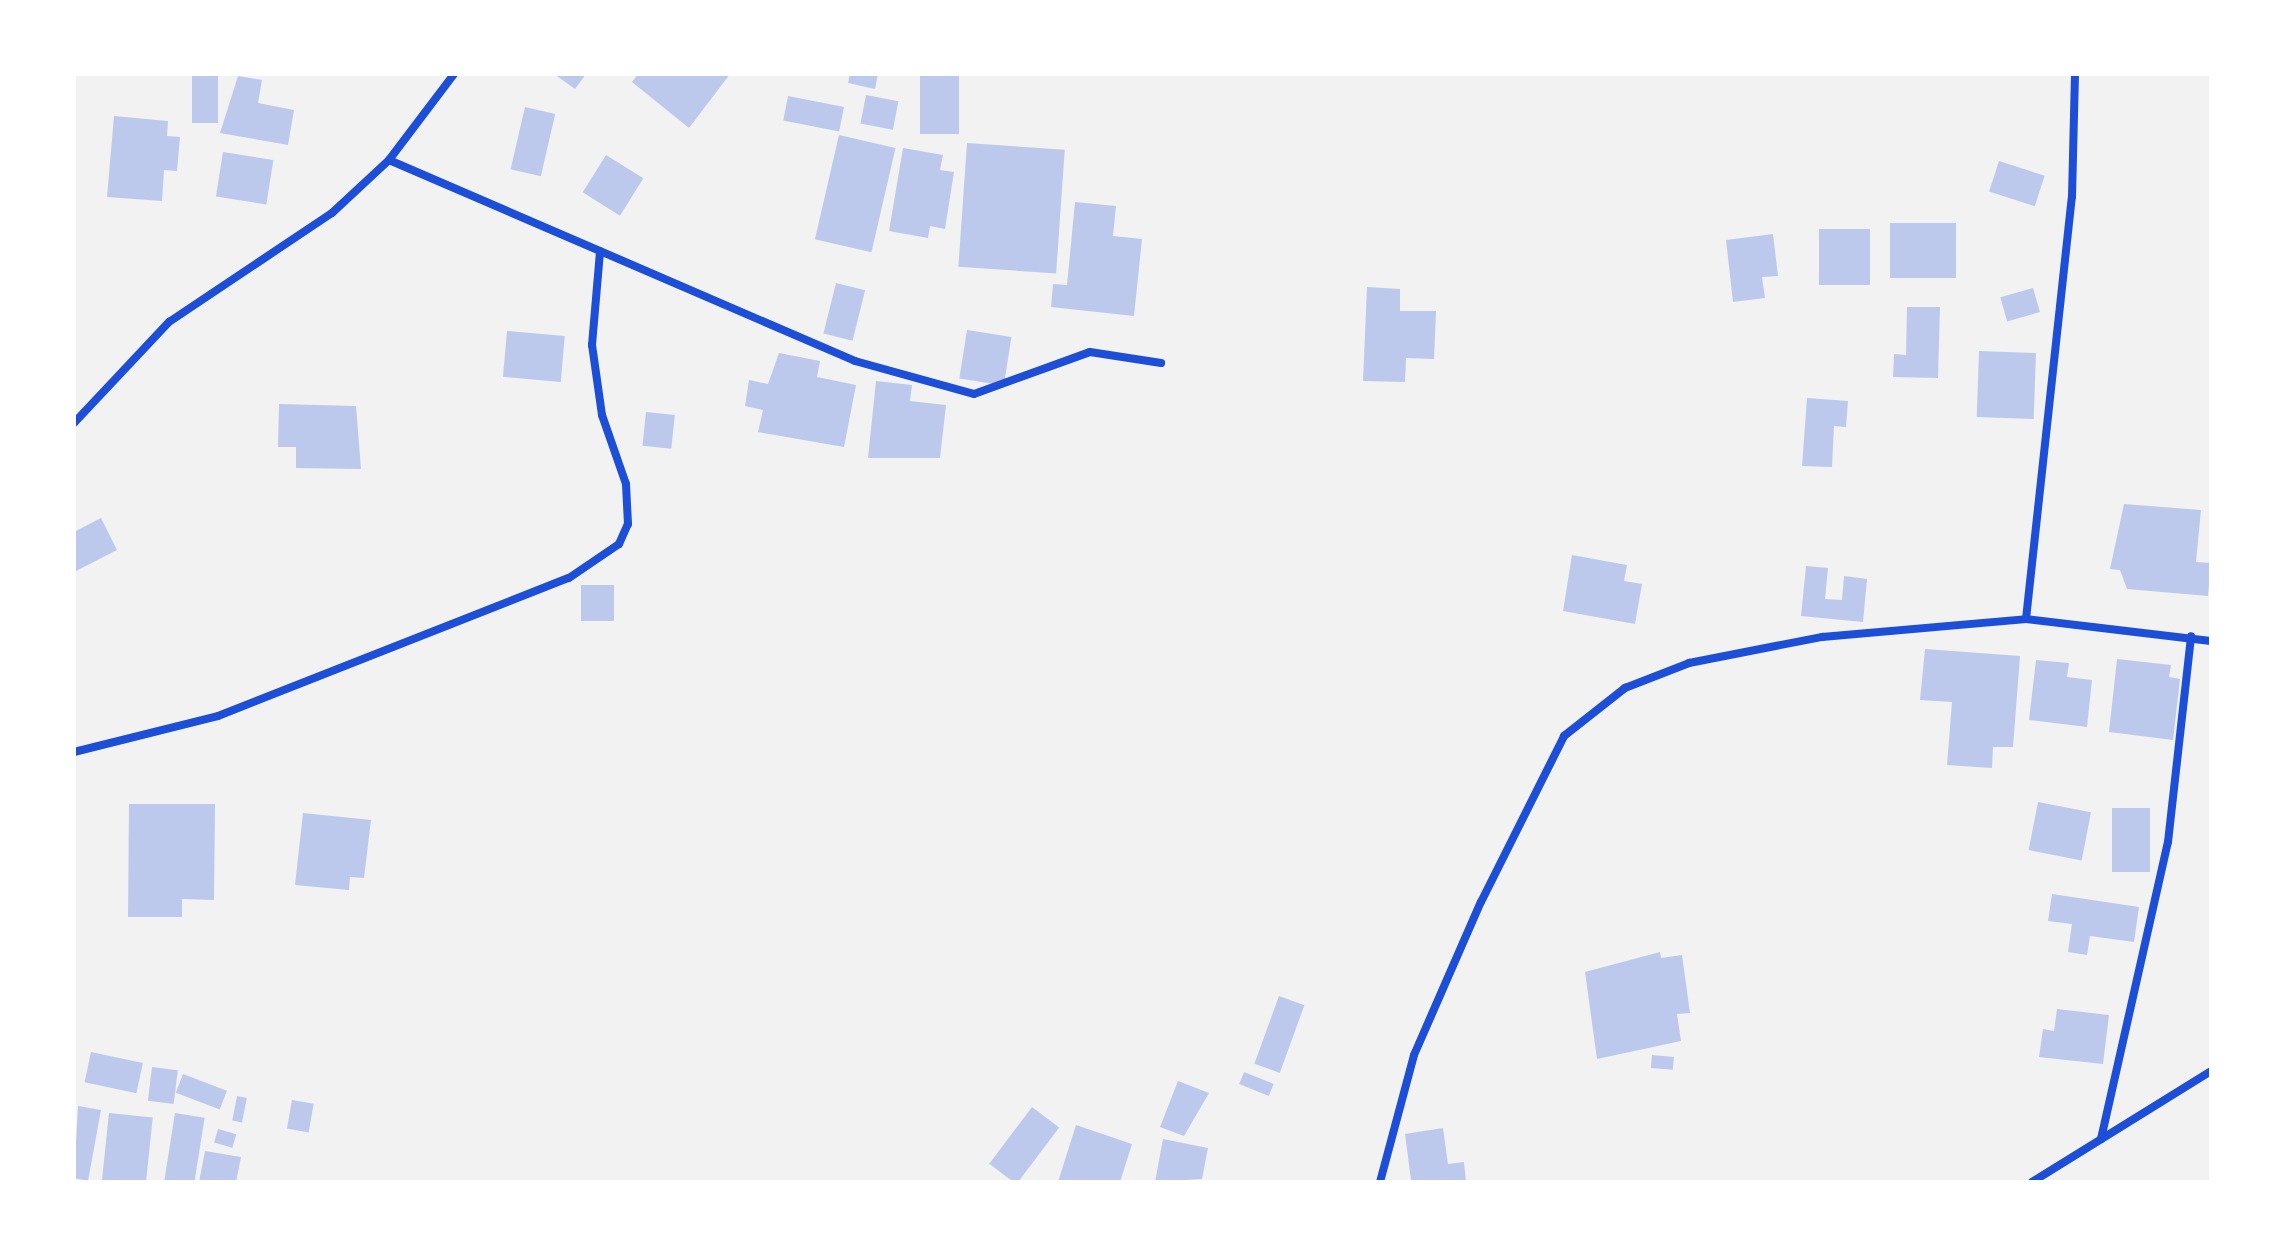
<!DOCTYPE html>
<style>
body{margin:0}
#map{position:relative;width:2285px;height:1256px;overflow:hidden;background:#f2f2f2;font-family:"Libre Baskerville",serif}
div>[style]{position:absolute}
.building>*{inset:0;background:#bdc9ec;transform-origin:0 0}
.minor>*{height:8px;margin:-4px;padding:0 4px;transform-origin:4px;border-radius:4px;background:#1d4ed8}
span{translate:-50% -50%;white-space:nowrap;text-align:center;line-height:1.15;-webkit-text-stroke:6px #fff;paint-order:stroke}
.frame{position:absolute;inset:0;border:76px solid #fff;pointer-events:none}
</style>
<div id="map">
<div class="building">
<i style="left:192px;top:74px;width:26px;height:49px"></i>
<i style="clip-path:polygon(554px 74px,586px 74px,575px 89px)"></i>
<i style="clip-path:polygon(638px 74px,730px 74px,689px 128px,632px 82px)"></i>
<i style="clip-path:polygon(850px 74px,878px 74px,875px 89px,848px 83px)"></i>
<i style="left:920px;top:74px;width:39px;height:60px"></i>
<i style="clip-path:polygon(238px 76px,262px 80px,258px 103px,294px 110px,288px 145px,220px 133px)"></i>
<i style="left:866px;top:95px;width:33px;height:29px;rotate:11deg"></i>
<i style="left:788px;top:96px;width:57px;height:25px;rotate:11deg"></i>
<i style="left:525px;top:107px;width:31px;height:64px;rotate:13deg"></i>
<i style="clip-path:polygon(114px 116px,168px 121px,167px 136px,180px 137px,177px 171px,164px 170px,162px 201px,107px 197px)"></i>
<i style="left:839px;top:135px;width:58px;height:107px;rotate:13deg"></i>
<i style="left:967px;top:143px;width:98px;height:124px;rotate:4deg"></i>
<i style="clip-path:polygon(903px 148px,943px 155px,940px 170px,954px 172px,945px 229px,930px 226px,928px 238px,889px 231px)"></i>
<i style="left:223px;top:152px;width:51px;height:45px;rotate:9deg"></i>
<i style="left:606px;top:155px;width:44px;height:44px;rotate:32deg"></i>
<i style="left:1999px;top:161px;width:48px;height:32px;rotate:18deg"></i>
<i style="clip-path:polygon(1075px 202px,1116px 206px,1113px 236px,1142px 239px,1134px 316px,1051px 307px,1053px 284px,1067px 285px)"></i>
<i style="left:1890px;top:223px;width:66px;height:55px"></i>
<i style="left:1870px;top:229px;width:56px;height:51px;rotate:90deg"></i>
<i style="clip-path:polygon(1773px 234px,1778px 276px,1762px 277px,1765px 298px,1733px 302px,1726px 240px)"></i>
<i style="left:836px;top:283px;width:30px;height:52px;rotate:14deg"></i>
<i style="clip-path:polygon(1367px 287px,1400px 289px,1400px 311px,1436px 311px,1434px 359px,1406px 358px,1405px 382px,1363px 381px)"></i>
<i style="left:2033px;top:288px;width:25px;height:34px;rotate:74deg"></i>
<i style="clip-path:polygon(1907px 307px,1940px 307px,1938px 378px,1893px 377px,1894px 354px,1906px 355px)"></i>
<i style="left:967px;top:330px;width:45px;height:49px;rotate:9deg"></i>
<i style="left:507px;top:331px;width:58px;height:46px;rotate:5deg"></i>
<i style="left:1979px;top:351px;width:57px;height:66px;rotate:2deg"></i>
<i style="clip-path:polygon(779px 353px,820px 361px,817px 377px,856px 385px,844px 447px,758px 432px,763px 410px,745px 406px,749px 380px,768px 384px)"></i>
<i style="clip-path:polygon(876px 381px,912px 385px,910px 401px,946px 405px,940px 458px,868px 458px)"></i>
<i style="clip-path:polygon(1807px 398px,1848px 401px,1846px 427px,1834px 426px,1832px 467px,1802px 466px)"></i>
<i style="clip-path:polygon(279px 404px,356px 406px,361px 469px,296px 468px,296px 447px,278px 447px)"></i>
<i style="left:646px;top:412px;width:29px;height:34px;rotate:6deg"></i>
<i style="clip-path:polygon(2124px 504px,2201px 510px,2196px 562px,2211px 563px,2208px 596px,2127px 589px,2120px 570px,2110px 569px)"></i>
<i style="clip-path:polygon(101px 518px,117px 550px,74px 572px,74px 532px)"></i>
<i style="clip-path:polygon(1572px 555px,1627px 565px,1624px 581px,1642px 584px,1635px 624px,1563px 611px)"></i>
<i style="clip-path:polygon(1806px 566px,1828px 568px,1825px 599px,1842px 600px,1844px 576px,1867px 579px,1863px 622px,1801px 616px)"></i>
<i style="left:614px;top:585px;width:36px;height:33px;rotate:90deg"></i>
<i style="clip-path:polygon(1925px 649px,2020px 656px,2013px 747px,1993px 747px,1992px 768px,1947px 765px,1952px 702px,1920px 700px)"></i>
<i style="clip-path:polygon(2117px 659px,2171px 665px,2169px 677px,2180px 679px,2173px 740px,2109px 732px)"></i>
<i style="clip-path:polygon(2036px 660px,2069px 663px,2067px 677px,2092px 680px,2087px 727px,2029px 720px)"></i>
<i style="left:2038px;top:802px;width:54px;height:49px;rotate:11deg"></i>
<i style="clip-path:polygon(129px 804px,215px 804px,214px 900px,182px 899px,182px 917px,128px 917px)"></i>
<i style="left:2150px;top:808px;width:64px;height:38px;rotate:90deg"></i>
<i style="clip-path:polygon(303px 813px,371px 820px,364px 878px,350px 877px,349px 890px,295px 885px)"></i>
<i style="clip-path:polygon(2052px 894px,2139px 907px,2134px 942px,2090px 936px,2087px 955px,2068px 952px,2072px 924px,2048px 921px)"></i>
<i style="clip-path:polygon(1660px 952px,1661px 958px,1682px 955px,1690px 1013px,1677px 1014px,1681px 1041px,1597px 1059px,1585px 972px)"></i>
<i style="left:1279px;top:996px;width:27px;height:72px;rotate:20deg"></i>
<i style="clip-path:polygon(2057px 1009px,2109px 1015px,2103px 1064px,2039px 1057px,2043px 1029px,2054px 1031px)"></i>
<i style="left:91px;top:1052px;width:53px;height:31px;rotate:12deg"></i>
<i style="left:1652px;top:1055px;width:22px;height:13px;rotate:5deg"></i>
<i style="left:152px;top:1067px;width:26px;height:34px;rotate:7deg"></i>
<i style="left:1244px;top:1072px;width:32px;height:13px;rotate:22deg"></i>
<i style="left:183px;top:1074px;width:47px;height:20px;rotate:21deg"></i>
<i style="clip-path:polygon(1178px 1081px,1209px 1093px,1184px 1136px,1160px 1127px)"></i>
<i style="left:237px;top:1096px;width:10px;height:25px;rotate:11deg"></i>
<i style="left:292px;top:1100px;width:22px;height:29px;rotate:10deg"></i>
<i style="clip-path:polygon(78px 1106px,101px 1110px,88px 1181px,74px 1178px)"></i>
<i style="left:1032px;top:1107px;width:34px;height:71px;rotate:37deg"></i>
<i style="left:109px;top:1113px;width:44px;height:69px;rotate:6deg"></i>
<i style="left:175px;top:1113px;width:30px;height:70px;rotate:9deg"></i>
<i style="clip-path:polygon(1076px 1125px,1132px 1144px,1120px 1182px,1058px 1182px)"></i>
<i style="clip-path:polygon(1443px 1128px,1448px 1164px,1464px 1162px,1466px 1182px,1411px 1180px,1405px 1134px)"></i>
<i style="left:218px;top:1129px;width:19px;height:14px;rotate:16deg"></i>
<i style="clip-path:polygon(1163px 1139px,1208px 1148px,1202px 1179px,1155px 1182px)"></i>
<i style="clip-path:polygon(205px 1151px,241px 1157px,236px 1182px,199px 1182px)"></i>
</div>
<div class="minor">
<i style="left:389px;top:160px;width:508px;rotate:23.33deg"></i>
<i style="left:855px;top:361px;width:123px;rotate:15.5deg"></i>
<i style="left:974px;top:394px;width:123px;rotate:-19.9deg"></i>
<i style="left:1090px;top:352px;width:72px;rotate:8.8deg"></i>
<i style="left:74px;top:423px;width:139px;rotate:-46.8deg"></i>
<i style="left:169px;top:322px;width:196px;rotate:-33.8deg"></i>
<i style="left:332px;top:213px;width:78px;rotate:-42.9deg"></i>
<i style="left:389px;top:160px;width:108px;rotate:-52.9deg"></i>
<i style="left:2026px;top:619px;width:424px;rotate:-83.8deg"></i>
<i style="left:2072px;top:197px;width:123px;rotate:-88.6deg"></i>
<i style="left:74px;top:752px;width:148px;rotate:-14deg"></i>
<i style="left:218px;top:716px;width:377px;rotate:-21.5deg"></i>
<i style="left:569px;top:578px;width:60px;rotate:-34.2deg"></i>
<i style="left:619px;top:544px;width:22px;rotate:-66deg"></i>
<i style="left:628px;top:524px;width:40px;rotate:-92.9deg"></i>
<i style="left:626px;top:484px;width:73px;rotate:-109.2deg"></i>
<i style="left:602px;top:415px;width:71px;rotate:-98.1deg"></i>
<i style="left:592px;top:345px;width:94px;rotate:-85.1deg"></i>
<i style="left:2101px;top:1139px;width:304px;rotate:-77.3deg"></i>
<i style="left:2168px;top:842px;width:207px;rotate:-83.6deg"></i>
<i style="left:1380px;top:1182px;width:131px;rotate:-75deg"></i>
<i style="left:1414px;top:1055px;width:167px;rotate:-66.4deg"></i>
<i style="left:1481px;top:902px;width:186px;rotate:-63.4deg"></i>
<i style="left:1564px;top:736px;width:78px;rotate:-38.2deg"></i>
<i style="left:1625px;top:688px;width:69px;rotate:-21.3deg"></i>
<i style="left:1689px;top:663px;width:136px;rotate:-11.1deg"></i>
<i style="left:1822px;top:637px;width:205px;rotate:-5deg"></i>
<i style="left:2026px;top:619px;width:186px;rotate:6.8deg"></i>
<i style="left:2032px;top:1182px;width:211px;rotate:-31.8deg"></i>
</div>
<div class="frame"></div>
</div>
